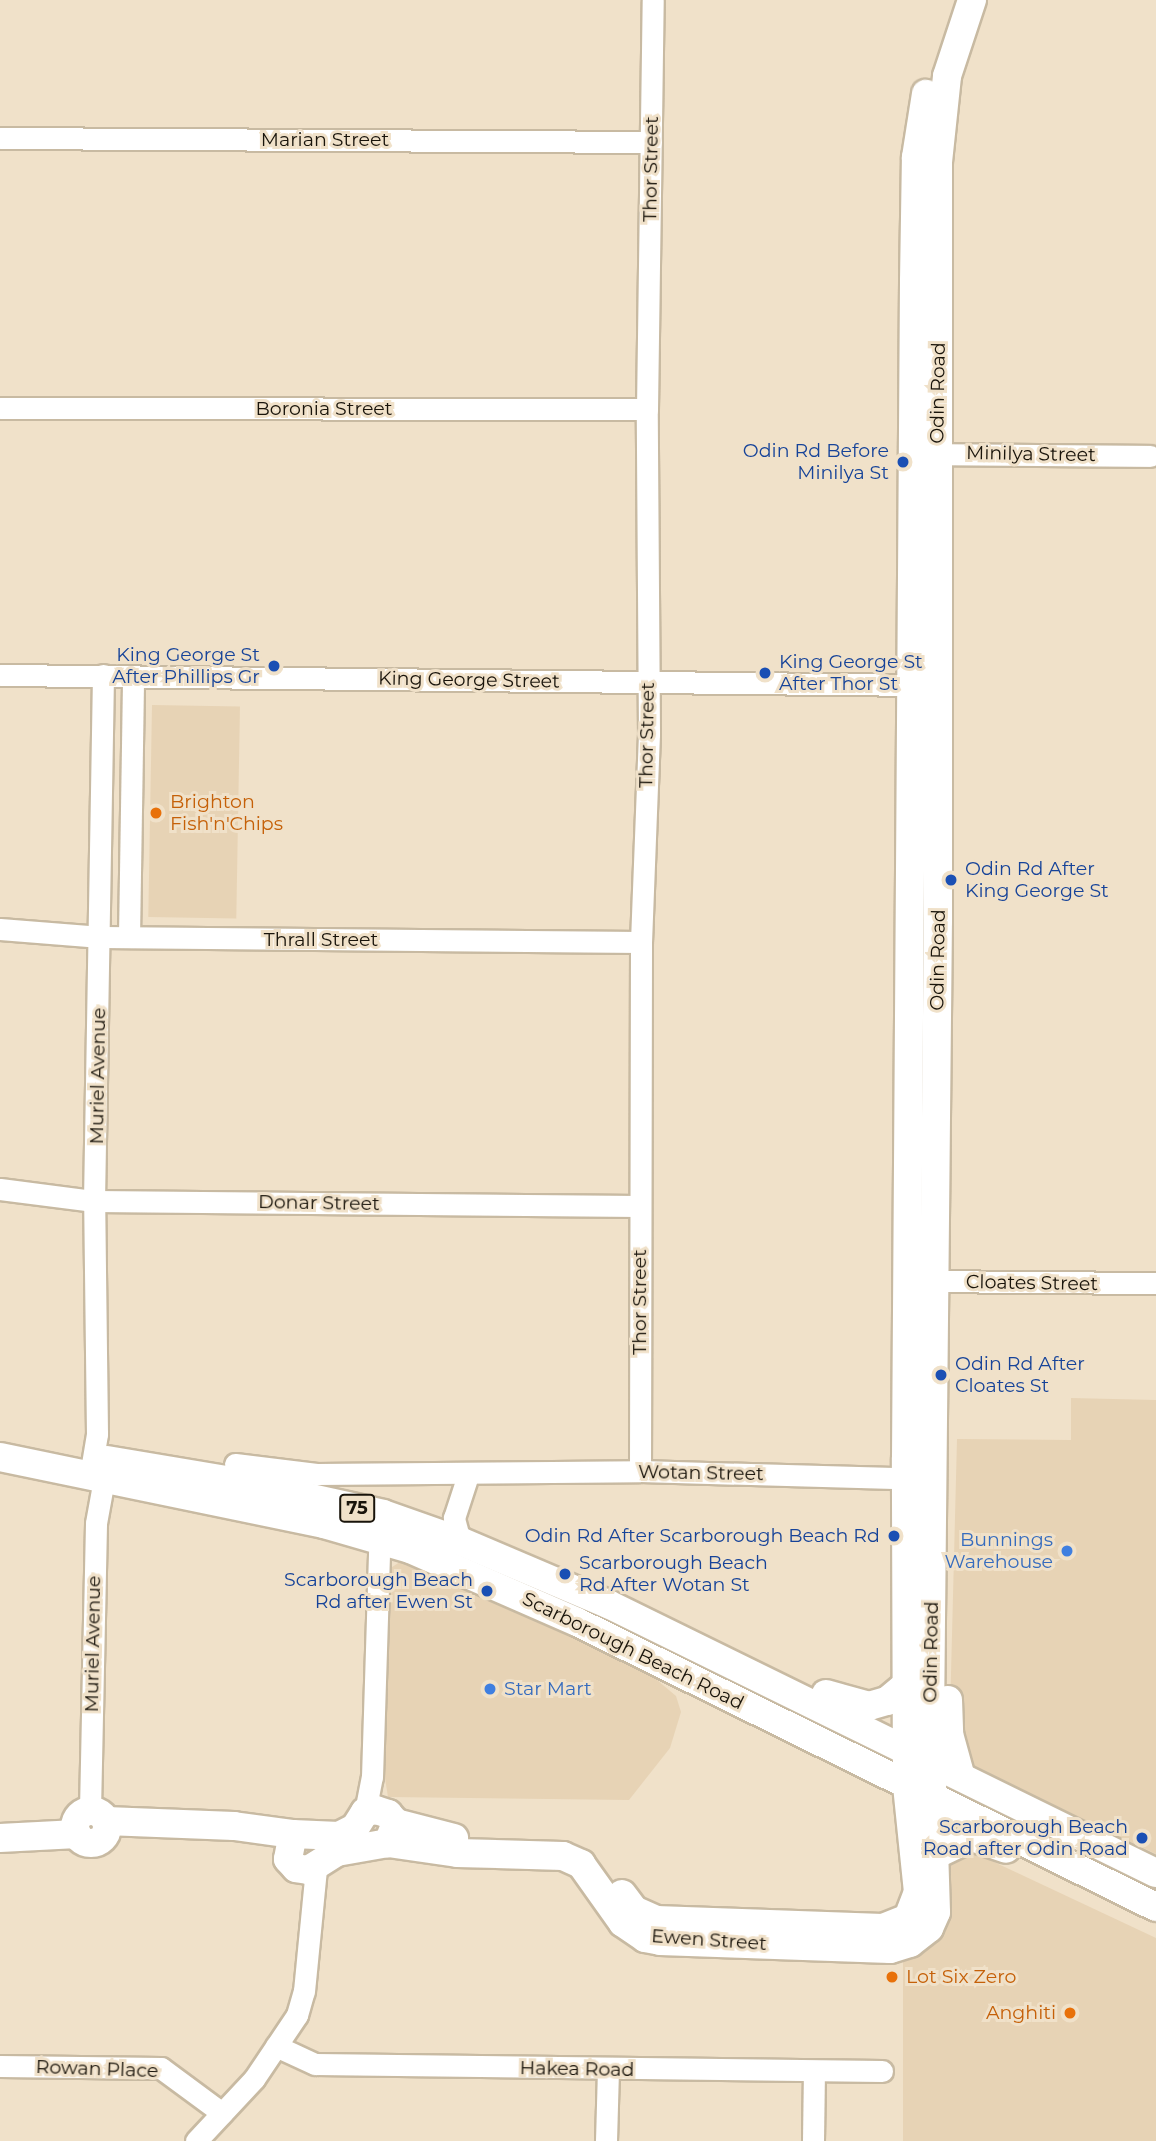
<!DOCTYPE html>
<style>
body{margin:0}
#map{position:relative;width:1156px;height:2141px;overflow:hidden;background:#f0e1c9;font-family:Montserrat,sans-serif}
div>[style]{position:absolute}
.built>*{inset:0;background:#e7d3b5;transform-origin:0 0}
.roads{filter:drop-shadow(2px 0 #c8baa2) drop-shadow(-2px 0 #c8baa2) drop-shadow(0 2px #c8baa2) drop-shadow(0 -2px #c8baa2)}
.minor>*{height:21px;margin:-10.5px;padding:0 10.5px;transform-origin:10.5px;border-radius:10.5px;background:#fff}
.major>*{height:28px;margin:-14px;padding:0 14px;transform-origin:14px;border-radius:14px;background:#fff}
.major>.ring{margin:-14px;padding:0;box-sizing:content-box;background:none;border:28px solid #fff;border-radius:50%}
.dots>*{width:19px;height:19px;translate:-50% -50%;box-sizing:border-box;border:4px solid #f0e1c9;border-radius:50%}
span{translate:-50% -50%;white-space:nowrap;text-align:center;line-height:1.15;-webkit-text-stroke:6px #f0e1c9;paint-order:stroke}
.shield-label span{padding:2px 5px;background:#f0e1c9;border:2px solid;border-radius:5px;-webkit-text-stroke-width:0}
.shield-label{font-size:18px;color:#19140b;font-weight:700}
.street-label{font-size:19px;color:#19140b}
.transit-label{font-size:19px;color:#164399}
.right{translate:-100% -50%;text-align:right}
.left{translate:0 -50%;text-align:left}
.food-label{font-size:19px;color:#c56008}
.shop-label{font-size:19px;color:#366cbe}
</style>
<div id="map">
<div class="built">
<i style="left:152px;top:705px;width:88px;height:212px;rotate:1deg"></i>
<i style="clip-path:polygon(1071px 1398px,1156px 1400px,1156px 1854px,962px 1762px,950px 1713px,957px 1439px,1071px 1440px)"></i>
<i style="clip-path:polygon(403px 1560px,415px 1561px,644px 1669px,676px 1696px,681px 1712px,670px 1748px,629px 1800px,388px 1797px,381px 1753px,389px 1569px)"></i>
<i style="clip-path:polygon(959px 1851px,975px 1853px,1156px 1938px,1156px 2141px,903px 2141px,903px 1919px,945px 1860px)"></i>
</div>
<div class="roads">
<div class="minor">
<i style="left:0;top:138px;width:651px;rotate:0.35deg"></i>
<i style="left:0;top:408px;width:647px;rotate:0.09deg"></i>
<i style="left:926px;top:454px;width:224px;rotate:0.5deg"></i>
<i style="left:0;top:675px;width:925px;rotate:0.62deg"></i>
<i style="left:0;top:929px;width:101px;rotate:4.5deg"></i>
<i style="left:101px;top:937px;width:540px;rotate:0.53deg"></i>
<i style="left:129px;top:937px;width:261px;rotate:-89.1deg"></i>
<i style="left:0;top:1189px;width:95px;rotate:7.3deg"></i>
<i style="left:94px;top:1201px;width:545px;rotate:0.53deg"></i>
<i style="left:921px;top:1281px;width:235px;rotate:0.5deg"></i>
<i style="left:235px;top:1464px;width:82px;rotate:7deg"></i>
<i style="left:316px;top:1474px;width:324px;rotate:-0.5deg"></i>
<i style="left:640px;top:1471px;width:281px;rotate:1.6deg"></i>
<i style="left:640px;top:1471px;width:529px;rotate:-89.89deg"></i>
<i style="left:641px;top:942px;width:208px;rotate:-87.8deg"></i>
<i style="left:649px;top:734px;width:325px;rotate:-90.4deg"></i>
<i style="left:647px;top:409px;width:409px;rotate:-89.2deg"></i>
<i style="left:90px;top:1476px;width:43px;rotate:-80.5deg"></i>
<i style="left:97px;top:1434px;width:233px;rotate:-90.7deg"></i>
<i style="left:94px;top:1201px;width:526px;rotate:-89.02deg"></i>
<i style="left:460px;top:1541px;width:24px;rotate:-105deg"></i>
<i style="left:454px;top:1518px;width:45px;rotate:-72deg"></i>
<i style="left:90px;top:1810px;width:287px;rotate:-88.8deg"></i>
<i style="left:96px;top:1523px;width:45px;rotate:-79.7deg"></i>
<i style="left:365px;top:1812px;width:36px;rotate:-79deg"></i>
<i style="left:372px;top:1777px;width:249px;rotate:-88.2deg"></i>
<i style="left:276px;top:2046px;width:43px;rotate:24.8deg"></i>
<i style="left:315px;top:2064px;width:567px;rotate:0.71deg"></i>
<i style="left:0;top:2066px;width:161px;rotate:0.7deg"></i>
<i style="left:161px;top:2068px;width:76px;rotate:36.4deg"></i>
<i style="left:196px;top:2141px;width:85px;rotate:-46.9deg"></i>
<i style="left:254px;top:2079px;width:77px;rotate:-56.1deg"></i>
<i style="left:297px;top:2015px;width:25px;rotate:-74deg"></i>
<i style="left:304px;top:1991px;width:124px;rotate:-84.4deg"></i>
<i style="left:606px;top:2141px;width:71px;rotate:-88.4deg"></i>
<i style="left:813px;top:2141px;width:70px;rotate:-89.2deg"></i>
</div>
<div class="major">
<i style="left:0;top:1457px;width:331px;rotate:11.7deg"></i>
<i style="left:324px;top:1524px;width:90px;rotate:16.2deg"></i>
<i style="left:410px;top:1549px;width:182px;rotate:23.6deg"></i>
<i style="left:577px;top:1622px;width:645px;rotate:26.21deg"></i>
<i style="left:107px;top:1460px;width:133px;rotate:9.5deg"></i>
<i style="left:238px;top:1482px;width:148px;rotate:12.4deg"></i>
<i style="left:383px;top:1514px;width:82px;rotate:19.3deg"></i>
<i style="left:460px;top:1541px;width:161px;rotate:23.1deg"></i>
<i style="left:608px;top:1604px;width:610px;rotate:26.15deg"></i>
<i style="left:826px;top:1694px;width:45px;rotate:15.6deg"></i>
<i style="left:869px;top:1706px;width:19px;rotate:-16deg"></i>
<i style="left:887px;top:1701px;width:25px;rotate:-40deg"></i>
<i style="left:948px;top:1700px;width:34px;rotate:88deg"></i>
<i style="left:949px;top:1734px;width:41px;rotate:74.6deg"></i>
<i style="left:376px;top:1810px;width:13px;rotate:18deg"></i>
<i style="left:388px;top:1814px;width:12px;rotate:48deg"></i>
<i style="left:396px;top:1823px;width:22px;rotate:112deg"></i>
<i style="left:388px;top:1843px;width:52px;rotate:170deg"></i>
<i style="left:337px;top:1852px;width:34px;rotate:148deg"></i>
<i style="left:308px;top:1870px;width:12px;rotate:-171deg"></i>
<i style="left:296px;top:1868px;width:12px;rotate:-132deg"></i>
<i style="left:288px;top:1859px;width:25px;rotate:-79deg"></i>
<i style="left:293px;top:1834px;width:46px;rotate:2.5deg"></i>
<i style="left:339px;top:1836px;width:18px;rotate:-27deg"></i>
<i style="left:355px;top:1828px;width:19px;rotate:-58deg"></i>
<i style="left:365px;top:1812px;width:11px;rotate:-10deg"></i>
<i class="ring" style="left:75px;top:1811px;width:4px;height:4px"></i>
<i style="left:106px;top:1821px;width:128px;rotate:2.2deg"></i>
<i style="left:234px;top:1826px;width:60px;rotate:7.7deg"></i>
<i style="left:396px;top:1823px;width:60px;rotate:14.5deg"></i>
<i style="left:0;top:1838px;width:77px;rotate:-3deg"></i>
<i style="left:388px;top:1843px;width:70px;rotate:8.2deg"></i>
<i style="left:457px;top:1853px;width:106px;rotate:1.6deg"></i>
<i style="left:563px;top:1856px;width:20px;rotate:24deg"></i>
<i style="left:581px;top:1864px;width:72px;rotate:54.6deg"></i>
<i style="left:623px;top:1923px;width:27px;rotate:34deg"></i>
<i style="left:645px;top:1938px;width:15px;rotate:11deg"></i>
<i style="left:660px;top:1941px;width:230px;rotate:2deg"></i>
<i style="left:890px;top:1949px;width:21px;rotate:-17deg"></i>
<i style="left:910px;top:1943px;width:24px;rotate:-38deg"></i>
<i style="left:929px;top:1928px;width:17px;rotate:-66deg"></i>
<i style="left:936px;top:1912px;width:191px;rotate:-91.8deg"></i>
<i style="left:930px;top:1721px;width:800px;rotate:-89.43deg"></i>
<i style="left:938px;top:921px;width:759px;rotate:-90deg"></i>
<i style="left:938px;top:162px;width:86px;rotate:-84deg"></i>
<i style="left:947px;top:76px;width:80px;rotate:-71.8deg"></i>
<i style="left:935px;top:1855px;width:41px;rotate:-25.9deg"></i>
<i style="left:972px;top:1837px;width:36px;rotate:19deg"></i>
<i style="left:622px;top:1894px;width:20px;rotate:53deg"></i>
<i style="left:634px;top:1910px;width:24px;rotate:24deg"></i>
<i style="left:656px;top:1920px;width:227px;rotate:2deg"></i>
<i style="left:883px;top:1928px;width:27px;rotate:-22deg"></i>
<i style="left:908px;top:1918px;width:28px;rotate:-69deg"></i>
<i style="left:918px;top:1892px;width:107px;rotate:-95.9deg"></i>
<i style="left:907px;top:1786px;width:328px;rotate:-90.2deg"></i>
<i style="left:906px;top:1458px;width:1177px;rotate:-89.61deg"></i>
<i style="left:914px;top:281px;width:124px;rotate:-89.1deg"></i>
<i style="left:916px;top:157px;width:64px;rotate:-81deg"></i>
</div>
</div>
<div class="dots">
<i style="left:903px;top:462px;background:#1a4fb4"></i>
<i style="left:274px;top:666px;background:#1a4fb4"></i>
<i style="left:765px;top:673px;background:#1a4fb4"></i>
<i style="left:156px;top:813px;background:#e8710a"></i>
<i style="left:951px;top:880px;background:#1a4fb4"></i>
<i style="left:941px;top:1375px;background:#1a4fb4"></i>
<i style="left:894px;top:1536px;background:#1a4fb4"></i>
<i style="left:1067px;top:1551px;background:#3f7fe0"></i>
<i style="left:565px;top:1574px;background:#1a4fb4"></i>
<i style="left:487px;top:1591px;background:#1a4fb4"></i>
<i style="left:490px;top:1689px;background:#3f7fe0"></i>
<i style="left:1142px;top:1838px;background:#1a4fb4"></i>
<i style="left:892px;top:1977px;background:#e8710a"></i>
<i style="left:1070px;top:2013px;background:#e8710a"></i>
</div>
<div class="shield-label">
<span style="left:357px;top:1508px">75</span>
</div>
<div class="street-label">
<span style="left:325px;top:140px">Marian Street</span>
<span style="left:651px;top:169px;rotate:-89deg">Thor Street</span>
<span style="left:938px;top:393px;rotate:-89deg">Odin Road</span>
<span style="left:324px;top:409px">Boronia Street</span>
<span style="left:1031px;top:454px;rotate:1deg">Minilya Street</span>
<span style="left:469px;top:680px;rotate:1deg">King George Street</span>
<span style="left:647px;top:735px;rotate:-89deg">Thor Street</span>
<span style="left:321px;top:940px">Thrall Street</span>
<span style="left:938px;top:960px;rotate:-89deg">Odin Road</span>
<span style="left:98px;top:1076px;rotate:-89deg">Muriel Avenue</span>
<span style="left:319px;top:1203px;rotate:1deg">Donar Street</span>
<span style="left:1032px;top:1283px;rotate:1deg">Cloates Street</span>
<span style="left:640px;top:1302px;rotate:-90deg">Thor Street</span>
<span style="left:701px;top:1473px;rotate:1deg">Wotan Street</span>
<span style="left:93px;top:1644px;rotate:-89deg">Muriel Avenue</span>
<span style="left:633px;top:1651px;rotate:26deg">Scarborough Beach Road</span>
<span style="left:931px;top:1652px;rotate:-89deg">Odin Road</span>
<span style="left:709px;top:1940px;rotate:4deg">Ewen Street</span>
<span style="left:97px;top:2069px;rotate:2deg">Rowan Place</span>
<span style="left:577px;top:2069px;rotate:1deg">Hakea Road</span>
</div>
<div class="transit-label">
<span class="right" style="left:889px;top:462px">Odin Rd Before<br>Minilya St</span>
<span class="right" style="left:260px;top:666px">King George St<br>After Phillips Gr</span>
<span class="left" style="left:779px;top:673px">King George St<br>After Thor St</span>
<span class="left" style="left:965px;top:880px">Odin Rd After<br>King George St</span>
<span class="left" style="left:955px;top:1375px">Odin Rd After<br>Cloates St</span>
<span class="right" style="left:880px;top:1536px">Odin Rd After Scarborough Beach Rd</span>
<span class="left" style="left:579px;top:1574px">Scarborough Beach<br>Rd After Wotan St</span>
<span class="right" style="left:473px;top:1591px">Scarborough Beach<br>Rd after Ewen St</span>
<span class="right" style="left:1128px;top:1838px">Scarborough Beach<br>Road after Odin Road</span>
</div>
<div class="food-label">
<span class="left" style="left:170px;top:813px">Brighton<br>Fish'n'Chips</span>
<span class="left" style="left:906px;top:1977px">Lot Six Zero</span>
<span class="right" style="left:1056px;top:2013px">Anghiti</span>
</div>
<div class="shop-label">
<span class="right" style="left:1053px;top:1551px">Bunnings<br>Warehouse</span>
<span class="left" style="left:504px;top:1689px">Star Mart</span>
</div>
</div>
